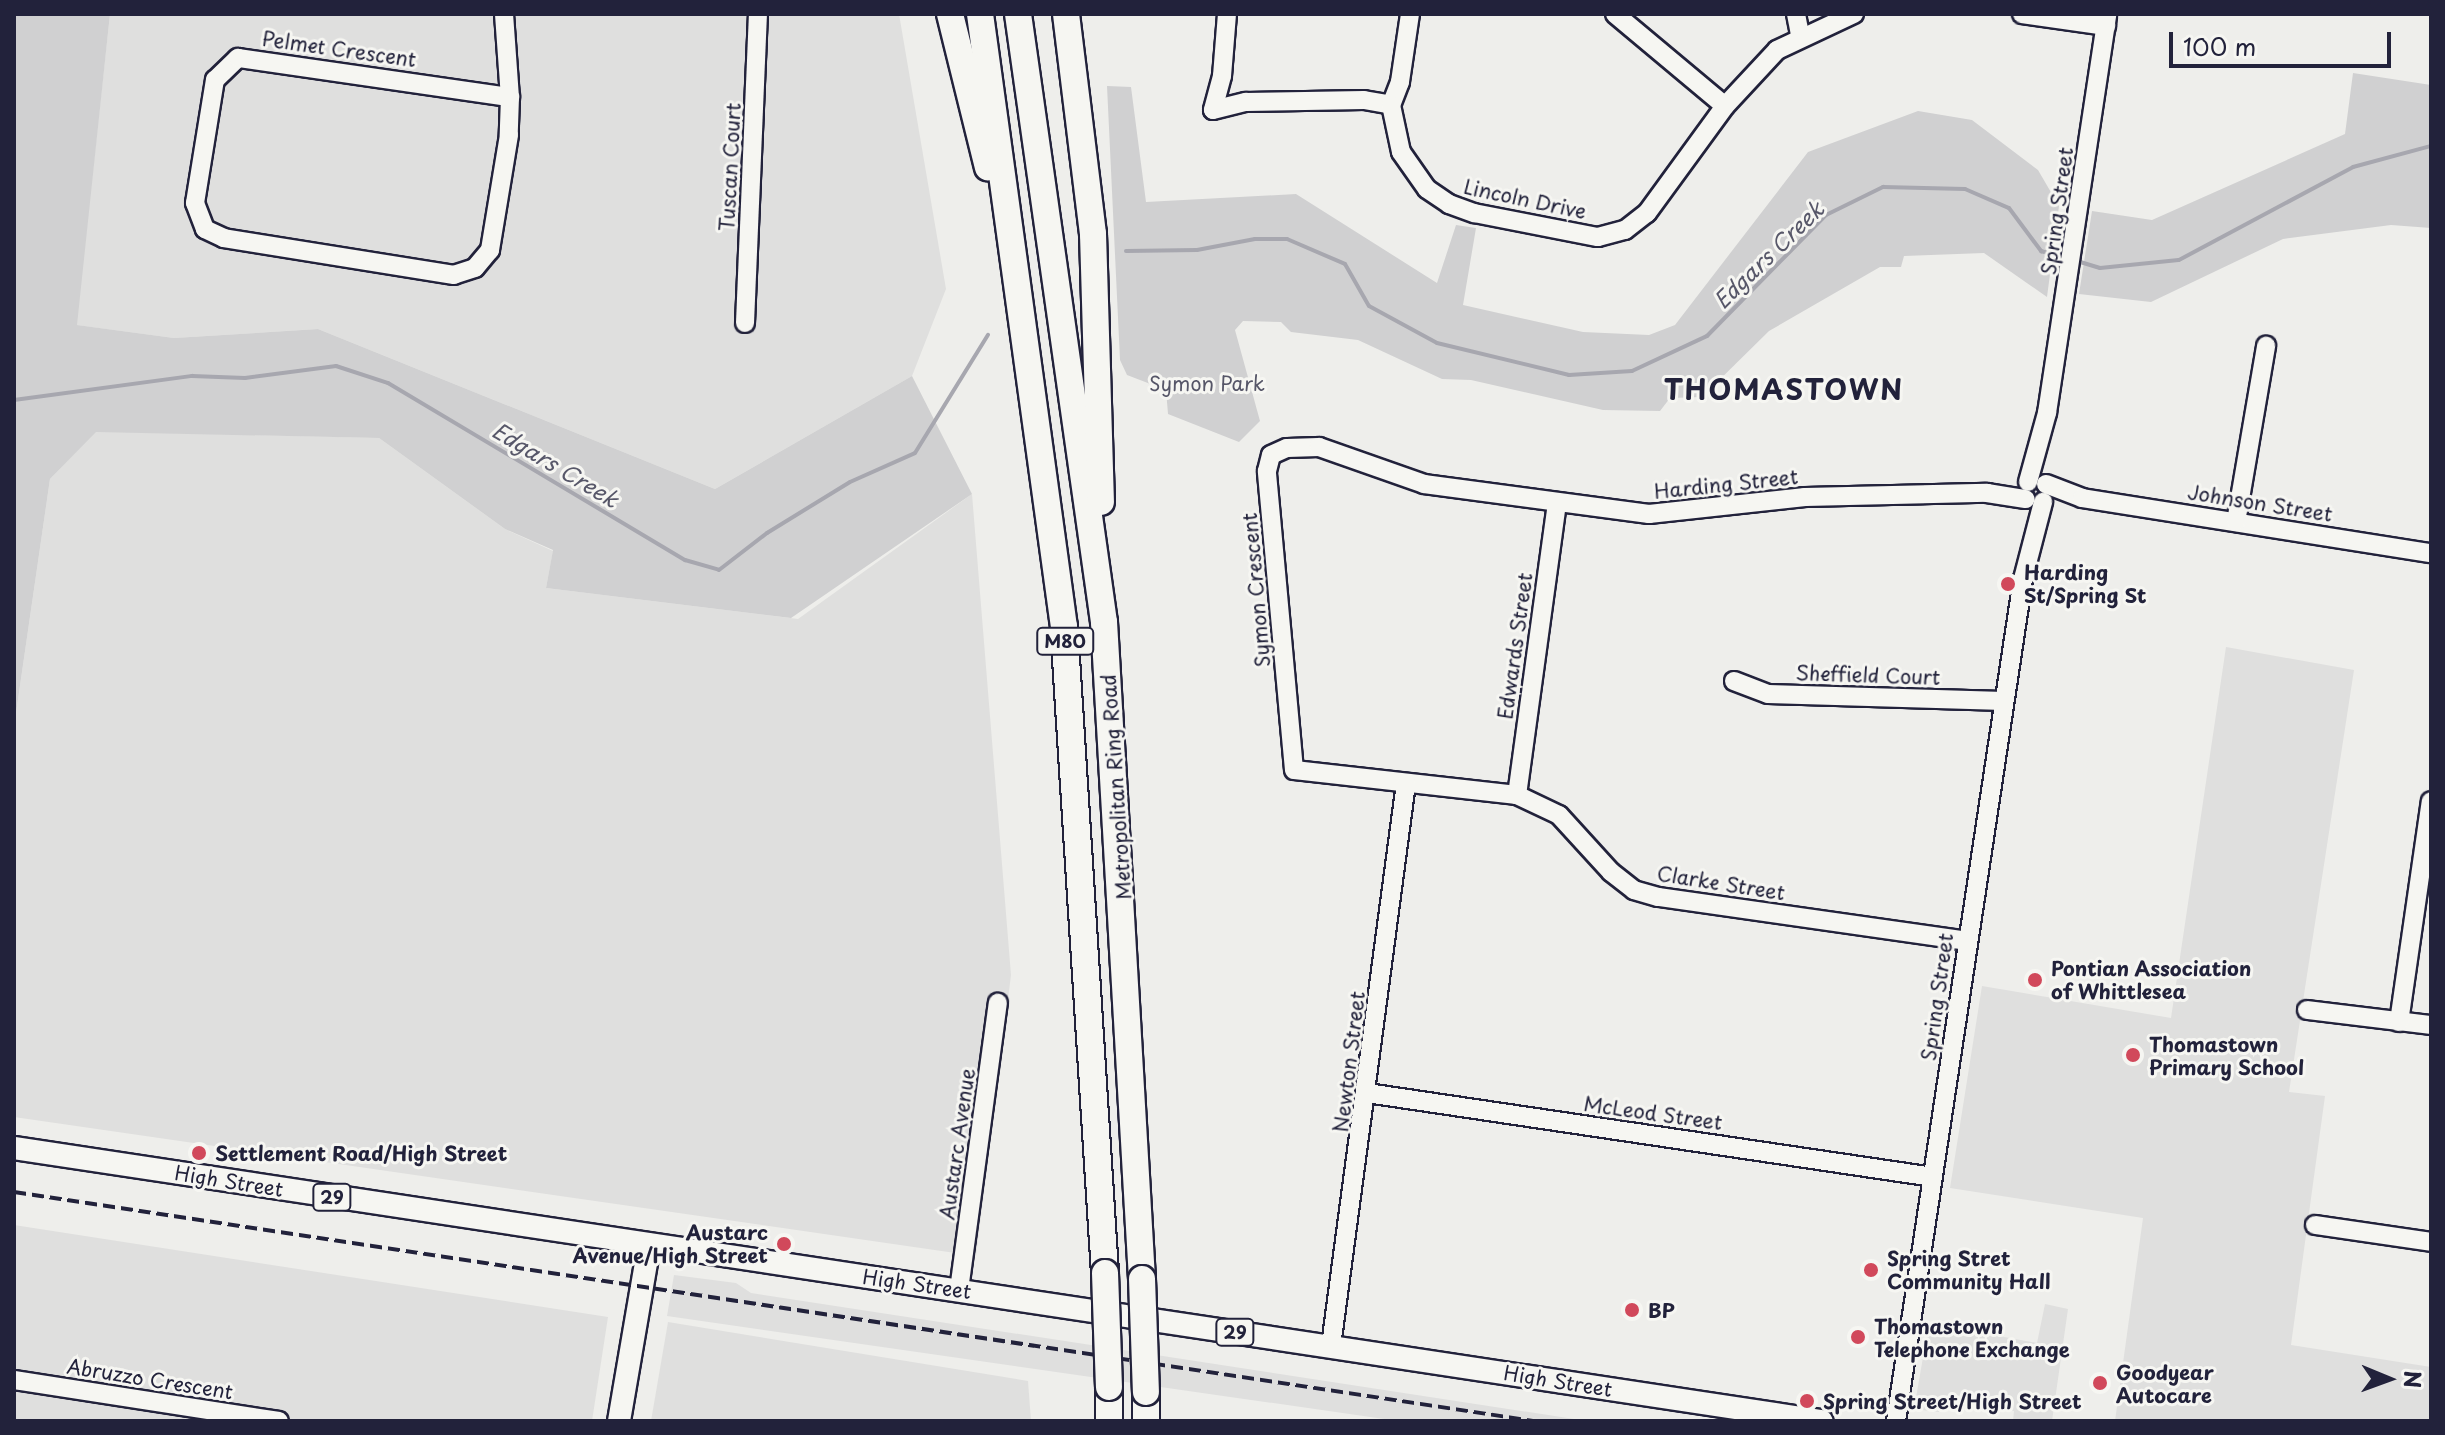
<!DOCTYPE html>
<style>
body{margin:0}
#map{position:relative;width:2445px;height:1435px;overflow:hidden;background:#eeeeeb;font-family:"Playpen Sans",sans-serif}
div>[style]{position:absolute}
.built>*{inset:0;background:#dfdfde}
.green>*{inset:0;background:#d0d0d1}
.stream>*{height:4px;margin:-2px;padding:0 2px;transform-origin:2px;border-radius:2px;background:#a7a7af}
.roads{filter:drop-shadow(2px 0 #22223b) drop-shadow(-2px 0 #22223b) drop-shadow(0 2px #22223b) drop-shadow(0 -2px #22223b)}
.minor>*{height:18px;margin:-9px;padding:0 9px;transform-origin:9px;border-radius:9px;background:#f6f6f2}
.major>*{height:22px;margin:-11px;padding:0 11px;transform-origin:11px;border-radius:11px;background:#f6f6f2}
.highway>*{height:26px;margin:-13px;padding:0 13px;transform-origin:13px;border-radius:13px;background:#f6f6f2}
.rail>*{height:4px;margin-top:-2px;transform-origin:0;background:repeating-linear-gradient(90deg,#22223b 0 12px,transparent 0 18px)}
.bridges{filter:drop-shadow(2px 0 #22223b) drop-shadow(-2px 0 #22223b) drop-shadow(0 2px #22223b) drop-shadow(0 -2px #22223b)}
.highway-bridge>*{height:26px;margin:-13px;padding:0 13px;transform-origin:13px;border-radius:13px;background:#f6f6f2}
.dots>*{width:22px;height:22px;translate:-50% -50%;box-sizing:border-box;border:4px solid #f6f6f2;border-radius:50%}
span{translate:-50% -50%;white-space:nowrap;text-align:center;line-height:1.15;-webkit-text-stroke:6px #f6f6f2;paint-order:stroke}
.shield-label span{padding:2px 6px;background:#f6f6f2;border:2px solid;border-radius:6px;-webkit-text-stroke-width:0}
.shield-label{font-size:18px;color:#22223b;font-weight:700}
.street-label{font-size:20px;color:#22223b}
.park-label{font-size:20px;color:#565668}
.poi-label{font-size:20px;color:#22223b;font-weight:700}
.left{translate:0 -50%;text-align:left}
.right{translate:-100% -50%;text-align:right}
.water-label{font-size:22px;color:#575769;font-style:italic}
.district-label{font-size:28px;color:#22223b;font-weight:700;letter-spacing:2px}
.frame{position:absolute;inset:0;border:16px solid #22223b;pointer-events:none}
.north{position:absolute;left:2349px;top:1339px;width:80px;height:80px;-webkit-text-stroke:6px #f6f6f2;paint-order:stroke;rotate:91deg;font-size:22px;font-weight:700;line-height:32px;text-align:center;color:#22223b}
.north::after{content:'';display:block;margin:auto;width:28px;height:36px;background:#22223b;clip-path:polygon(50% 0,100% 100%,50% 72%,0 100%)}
.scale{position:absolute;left:2169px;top:32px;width:222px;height:36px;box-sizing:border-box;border:4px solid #22223b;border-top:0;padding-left:10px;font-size:24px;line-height:28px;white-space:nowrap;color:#22223b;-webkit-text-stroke:6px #f6f6f2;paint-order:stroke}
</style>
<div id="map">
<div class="built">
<i style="clip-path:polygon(110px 14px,899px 14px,946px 289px,912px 376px,715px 489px,318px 329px,174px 338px,76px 325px)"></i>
<i style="clip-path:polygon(96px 431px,379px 438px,505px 529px,553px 551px,546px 588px,798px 619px,972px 494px,1011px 975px,976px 1256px,14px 1117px,14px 727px,50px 479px)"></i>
<i style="clip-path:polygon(2226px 647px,2354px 670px,2289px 1092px,2325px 1096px,2291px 1345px,2431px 1367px,2431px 1421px,2115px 1421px,2143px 1218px,1950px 1188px,1982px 986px,2171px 1018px)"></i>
<i style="clip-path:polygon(14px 1225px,608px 1317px,592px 1421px,14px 1421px)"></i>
<i style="clip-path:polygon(674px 1275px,736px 1283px,751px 1293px,1587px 1421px,1398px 1421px,667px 1316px)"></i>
<i style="clip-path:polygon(2045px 1304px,2068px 1309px,2052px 1421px,2013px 1421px,2014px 1411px,1940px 1402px,1939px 1412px,1914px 1409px,1929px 1323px,2037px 1343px)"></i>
<i style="clip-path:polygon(668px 1322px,1028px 1381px,1031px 1421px,651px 1421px)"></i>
</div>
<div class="green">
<i style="clip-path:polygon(14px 14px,110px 14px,77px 325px,174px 338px,318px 329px,715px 489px,912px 376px,972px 494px,791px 618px,546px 588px,553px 550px,505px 529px,379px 438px,96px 432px,50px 479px,14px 727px)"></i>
<i style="clip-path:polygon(2353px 73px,2431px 85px,2431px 228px,2391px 225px,2283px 239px,2151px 302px,2079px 294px,2092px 211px,2152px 220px,2345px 134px)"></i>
<i style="clip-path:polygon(1107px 86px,1131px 87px,1146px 202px,1296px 194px,1437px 283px,1456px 225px,1476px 228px,1463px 305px,1583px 332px,1649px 335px,1675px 325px,1808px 152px,1918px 111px,1972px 120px,2038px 170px,2059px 206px,2047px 297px,1984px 253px,1904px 256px,1901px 267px,1880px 267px,1769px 331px,1702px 397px,1670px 398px,1660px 411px,1603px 410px,1471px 380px,1442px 379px,1358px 340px,1291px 332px,1281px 322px,1243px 321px,1235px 330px,1260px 421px,1239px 442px,1168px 414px,1166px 390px,1127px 375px,1120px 360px)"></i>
</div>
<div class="stream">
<i style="left:1126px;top:251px;width:71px;rotate:-0.8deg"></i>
<i style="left:1197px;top:250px;width:59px;rotate:-10.7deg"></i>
<i style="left:1255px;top:239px;width:32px"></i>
<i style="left:1287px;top:239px;width:63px;rotate:23.3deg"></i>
<i style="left:1345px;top:264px;width:48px;rotate:60.3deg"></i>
<i style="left:1369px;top:306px;width:77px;rotate:28.6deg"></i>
<i style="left:1437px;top:343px;width:136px;rotate:13.6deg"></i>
<i style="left:1569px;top:375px;width:63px;rotate:-3.6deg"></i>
<i style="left:1632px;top:371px;width:83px;rotate:-25deg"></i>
<i style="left:1707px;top:336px;width:170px;rotate:-45.5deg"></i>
<i style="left:1826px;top:215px;width:64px;rotate:-26.2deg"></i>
<i style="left:1883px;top:187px;width:82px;rotate:1.4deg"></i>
<i style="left:1965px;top:189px;width:48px;rotate:23.4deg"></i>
<i style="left:2009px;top:208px;width:54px;rotate:53.3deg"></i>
<i style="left:2041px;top:251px;width:25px;rotate:16deg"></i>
<i style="left:2077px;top:261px;width:24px;rotate:17deg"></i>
<i style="left:2100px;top:268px;width:79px;rotate:-5.8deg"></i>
<i style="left:2179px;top:260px;width:197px;rotate:-28.1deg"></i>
<i style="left:2353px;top:167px;width:81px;rotate:-15.1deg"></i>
<i style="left:14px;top:400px;width:180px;rotate:-7.7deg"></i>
<i style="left:192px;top:376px;width:53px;rotate:2.2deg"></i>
<i style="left:245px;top:378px;width:92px;rotate:-7.5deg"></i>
<i style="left:336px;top:366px;width:55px;rotate:18.1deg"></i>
<i style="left:388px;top:383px;width:346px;rotate:30.8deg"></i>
<i style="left:685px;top:560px;width:35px;rotate:16deg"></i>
<i style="left:719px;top:570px;width:61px;rotate:-37.6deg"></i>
<i style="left:767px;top:533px;width:97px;rotate:-31.6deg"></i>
<i style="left:850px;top:482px;width:71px;rotate:-24deg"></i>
<i style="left:915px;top:453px;width:139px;rotate:-58.3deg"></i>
</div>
<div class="roads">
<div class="minor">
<i style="left:504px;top:14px;width:83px;rotate:85.9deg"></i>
<i style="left:510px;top:97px;width:38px;rotate:92deg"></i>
<i style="left:509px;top:135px;width:117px;rotate:99.4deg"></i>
<i style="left:490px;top:250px;width:23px;rotate:130deg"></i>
<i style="left:475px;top:268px;width:22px;rotate:162deg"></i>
<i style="left:454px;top:275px;width:233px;rotate:-170.9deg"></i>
<i style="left:224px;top:238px;width:21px;rotate:-155deg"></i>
<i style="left:205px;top:229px;width:28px;rotate:-111deg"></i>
<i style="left:195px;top:203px;width:125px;rotate:-80.8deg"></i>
<i style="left:215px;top:80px;width:32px;rotate:-44deg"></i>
<i style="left:238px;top:58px;width:275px;rotate:8.2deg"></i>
<i style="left:1227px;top:14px;width:62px;rotate:94.6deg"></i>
<i style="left:1222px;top:76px;width:35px;rotate:105deg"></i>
<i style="left:1213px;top:110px;width:34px;rotate:-14deg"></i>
<i style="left:1246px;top:102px;width:118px;rotate:-1deg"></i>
<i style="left:1364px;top:100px;width:27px;rotate:10deg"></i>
<i style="left:1410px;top:14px;width:69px;rotate:98.4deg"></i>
<i style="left:1400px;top:82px;width:25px;rotate:111deg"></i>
<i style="left:1391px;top:105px;width:48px;rotate:78deg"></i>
<i style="left:1401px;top:152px;width:45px;rotate:54.9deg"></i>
<i style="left:1427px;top:189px;width:27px;rotate:34deg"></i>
<i style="left:1449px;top:204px;width:27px;rotate:20deg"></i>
<i style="left:1474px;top:213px;width:126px;rotate:11deg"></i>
<i style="left:1598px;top:237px;width:28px;rotate:-15deg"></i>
<i style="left:1625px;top:230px;width:28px;rotate:-38deg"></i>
<i style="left:1647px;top:213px;width:132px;rotate:-53.9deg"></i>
<i style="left:1725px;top:106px;width:76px;rotate:-47.1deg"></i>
<i style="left:1777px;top:50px;width:85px;rotate:-25.1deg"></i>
<i style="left:1615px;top:14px;width:143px;rotate:39.9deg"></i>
<i style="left:1796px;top:14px;width:21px;rotate:79deg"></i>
<i style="left:2022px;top:14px;width:85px;rotate:8.1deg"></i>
<i style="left:745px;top:323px;width:309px;rotate:-87.6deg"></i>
<i style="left:2028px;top:482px;width:72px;rotate:-74.6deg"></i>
<i style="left:2047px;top:413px;width:403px;rotate:-81.4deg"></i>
<i style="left:2046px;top:484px;width:39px;rotate:21deg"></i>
<i style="left:2082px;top:498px;width:353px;rotate:9deg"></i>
<i style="left:2236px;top:522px;width:179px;rotate:-80.3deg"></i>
<i style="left:1734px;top:681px;width:36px;rotate:21deg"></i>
<i style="left:1768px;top:694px;width:236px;rotate:1.7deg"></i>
<i style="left:1517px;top:795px;width:295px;rotate:-82.2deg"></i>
<i style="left:1968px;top:941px;width:313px;rotate:-171.9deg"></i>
<i style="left:1658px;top:897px;width:25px;rotate:-164deg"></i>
<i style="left:1634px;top:890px;width:29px;rotate:-142deg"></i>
<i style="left:1611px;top:872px;width:77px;rotate:-132.4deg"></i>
<i style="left:1559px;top:815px;width:47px;rotate:-154.5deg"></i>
<i style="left:1517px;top:795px;width:224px;rotate:-173.6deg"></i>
<i style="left:1294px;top:770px;width:300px;rotate:-95.2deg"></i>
<i style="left:1267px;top:471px;width:16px;rotate:-76deg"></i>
<i style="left:1271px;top:455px;width:17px;rotate:-24deg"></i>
<i style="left:1287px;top:448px;width:32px;rotate:-2deg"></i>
<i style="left:1319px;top:447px;width:111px;rotate:19.4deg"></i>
<i style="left:1424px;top:484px;width:227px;rotate:7.6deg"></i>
<i style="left:1649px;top:514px;width:157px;rotate:-6.2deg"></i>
<i style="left:1805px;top:497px;width:182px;rotate:-1.3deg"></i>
<i style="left:1987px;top:493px;width:39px;rotate:9deg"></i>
<i style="left:2307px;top:1010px;width:125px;rotate:6.9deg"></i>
<i style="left:2399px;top:1022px;width:223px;rotate:-81.8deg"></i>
<i style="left:1367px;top:1093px;width:572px;rotate:8.44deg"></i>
<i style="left:2315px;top:1225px;width:117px;rotate:8.3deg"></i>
<i style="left:959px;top:1290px;width:290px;rotate:-82.3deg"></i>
<i style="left:1331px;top:1346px;width:568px;rotate:-82.41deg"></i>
<i style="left:14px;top:1380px;width:268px;rotate:8.8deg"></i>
<i style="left:1896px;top:1421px;width:852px;rotate:-81.42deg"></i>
<i style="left:2023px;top:579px;width:80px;rotate:-75.4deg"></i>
</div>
<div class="major">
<i style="left:14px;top:1148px;width:1828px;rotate:8.59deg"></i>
<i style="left:619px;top:1421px;width:179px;rotate:-80.3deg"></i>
</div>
<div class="highway">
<i style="left:950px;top:14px;width:158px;rotate:76.1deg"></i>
<i style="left:980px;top:14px;width:619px;rotate:82.2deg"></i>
<i style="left:1064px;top:627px;width:647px;rotate:86.37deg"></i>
<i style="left:1018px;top:14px;width:614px;rotate:81.95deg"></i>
<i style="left:1104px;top:622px;width:658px;rotate:86.69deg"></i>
<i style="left:1066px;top:14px;width:222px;rotate:83deg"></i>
<i style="left:1093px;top:234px;width:268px;rotate:88.3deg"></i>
<i style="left:1109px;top:1387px;width:34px;rotate:90deg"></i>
<i style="left:1146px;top:1392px;width:29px;rotate:90deg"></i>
</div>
</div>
<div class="rail">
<i style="left:14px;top:1192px;width:1536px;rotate:8.57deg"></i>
</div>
<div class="bridges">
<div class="highway-bridge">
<i style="left:1105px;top:1273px;width:114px;rotate:88deg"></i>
<i style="left:1142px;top:1279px;width:113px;rotate:88deg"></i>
</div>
</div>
<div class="dots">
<i style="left:2008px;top:584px;background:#d1495b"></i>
<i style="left:2035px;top:980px;background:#d1495b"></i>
<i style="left:2133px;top:1055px;background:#d1495b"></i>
<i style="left:199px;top:1153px;background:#d1495b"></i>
<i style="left:784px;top:1244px;background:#d1495b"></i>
<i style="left:1871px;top:1270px;background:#d1495b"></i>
<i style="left:1632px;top:1310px;background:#d1495b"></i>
<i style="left:1858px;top:1337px;background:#d1495b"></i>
<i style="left:2100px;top:1383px;background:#d1495b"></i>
<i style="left:1807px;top:1401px;background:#d1495b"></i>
</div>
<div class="shield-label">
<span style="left:1065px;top:641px">M80</span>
<span style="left:332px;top:1197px">29</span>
<span style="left:1235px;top:1332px">29</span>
</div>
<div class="street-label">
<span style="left:339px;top:49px;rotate:8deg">Pelmet Crescent</span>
<span style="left:730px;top:167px;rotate:-87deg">Tuscan Court</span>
<span style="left:1525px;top:199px;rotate:12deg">Lincoln Drive</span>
<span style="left:2057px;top:211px;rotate:-82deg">Spring Street</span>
<span style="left:1726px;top:484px;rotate:-6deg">Harding Street</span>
<span style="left:2260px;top:503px;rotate:9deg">Johnson Street</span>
<span style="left:1256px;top:590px;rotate:-95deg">Symon Crescent</span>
<span style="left:1515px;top:646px;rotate:-82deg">Edwards Street</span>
<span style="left:1868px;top:675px;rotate:2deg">Sheffield Court</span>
<span style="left:1116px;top:787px;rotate:-94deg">Metropolitan Ring Road</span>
<span style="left:1721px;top:883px;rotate:9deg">Clarke Street</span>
<span style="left:1937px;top:997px;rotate:-82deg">Spring Street</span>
<span style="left:1349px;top:1062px;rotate:-83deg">Newton Street</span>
<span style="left:1653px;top:1113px;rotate:8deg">McLeod Street</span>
<span style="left:957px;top:1144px;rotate:-82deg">Austarc Avenue</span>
<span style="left:229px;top:1181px;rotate:9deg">High Street</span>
<span style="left:917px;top:1284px;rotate:8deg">High Street</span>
<span style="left:150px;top:1379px;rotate:9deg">Abruzzo Crescent</span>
<span style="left:1558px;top:1381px;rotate:9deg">High Street</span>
</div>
<div class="park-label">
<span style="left:1207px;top:383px">Symon Park</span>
</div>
<div class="poi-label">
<span class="left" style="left:2024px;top:584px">Harding<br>St/Spring St</span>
<span class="left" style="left:2051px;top:980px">Pontian Association<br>of Whittlesea</span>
<span class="left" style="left:2149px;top:1056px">Thomastown<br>Primary School</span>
<span class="left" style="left:215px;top:1153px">Settlement Road/High Street</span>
<span class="right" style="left:768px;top:1244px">Austarc<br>Avenue/High Street</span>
<span class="left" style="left:1887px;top:1270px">Spring Stret<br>Community Hall</span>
<span class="left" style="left:1648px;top:1310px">BP</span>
<span class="left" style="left:1874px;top:1338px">Thomastown<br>Telephone Exchange</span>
<span class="left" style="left:2116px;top:1384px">Goodyear<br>Autocare</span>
<span class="left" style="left:1823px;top:1401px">Spring Street/High Street</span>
</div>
<div class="water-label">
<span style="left:1768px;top:254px;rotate:-44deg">Edgars Creek</span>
<span style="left:556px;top:464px;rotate:31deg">Edgars Creek</span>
</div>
<div class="district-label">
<span style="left:1784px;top:389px">THOMASTOWN</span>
</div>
<div class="frame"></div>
<div class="north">N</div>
<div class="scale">100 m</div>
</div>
